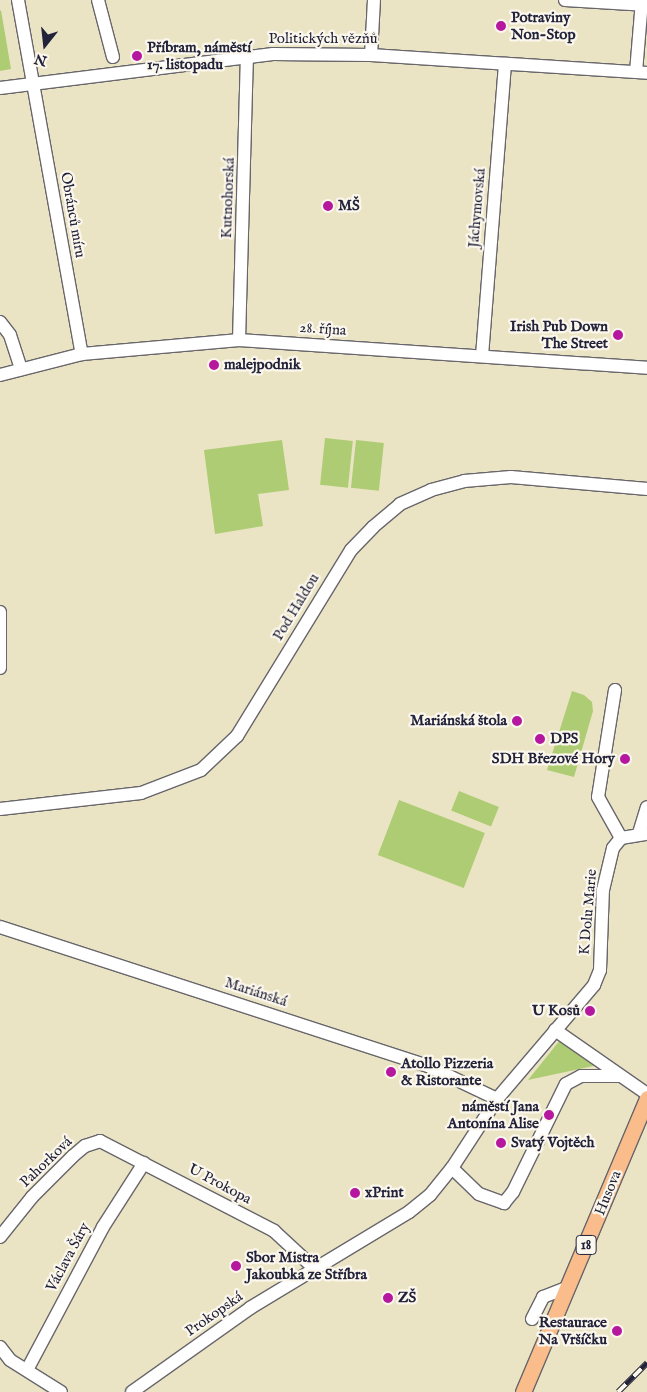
<!DOCTYPE html>
<meta charset="utf-8">
<style>
body{margin:0}
#map{position:relative;width:647px;height:1392px;overflow:hidden;background:#ebe4c4;font-family:"IM FELL English",serif}
div>[style]{position:absolute}
.green>*{inset:0;background:#aecc73;transform-origin:0 0}
.roads{filter:drop-shadow(1px 0 #68666b) drop-shadow(-1px 0 #68666b) drop-shadow(0 1px #68666b) drop-shadow(0 -1px #68666b)}
.minor>*{height:12px;margin:-6px;padding:0 6px;transform-origin:6px;border-radius:6px;background:#fff}
.major>*{height:15px;margin:-7.5px;padding:0 7.5px;transform-origin:7.5px;border-radius:7.5px;background:#f9bc8a}
.rail>*{height:5.5px;margin-top:-2.75px;transform-origin:0;background:repeating-linear-gradient(90deg,#fbf7ec 0 11px,#22223b 0 22px);box-sizing:border-box;border-block:1px solid #22223b}
.dots>*{width:14px;height:14px;translate:-50% -50%;box-sizing:border-box;border:2px solid #fbf7ec;border-radius:50%}
span{translate:-50% -50%;white-space:nowrap;text-align:center;line-height:1.15;-webkit-text-stroke:4.5px #fbf7ec;paint-order:stroke}
.shield-label span{padding:1px 4px;background:#fbf7ec;border:1px solid;border-radius:4px;-webkit-text-stroke-width:0}
.shield-label{font-size:14px;color:#22223b;font-weight:700}
.poi-label{font-size:15px;color:#22223b;font-weight:700}
.left{translate:0 -50%;text-align:left}
.right{translate:-100% -50%;text-align:right}
.street-label{font-size:15px;color:#22223b}
.north{position:absolute;left:20px;top:20px;width:50px;height:50px;-webkit-text-stroke:4px #fbf7ec;paint-order:stroke;rotate:196deg;font-size:14px;font-weight:700;line-height:20px;text-align:center;color:#22223b}
.north::after{content:'';display:block;margin:auto;width:18px;height:22px;background:#22223b;clip-path:polygon(50% 0,100% 100%,50% 72%,0 100%)}
</style>
<div id="map">
<div class="green">
<i style="clip-path:polygon(1px 10px,11px 69px,0 71px,0 11px)"></i>
<i style="left:325px;top:438px;width:28px;height:47px;rotate:6deg"></i>
<i style="clip-path:polygon(282px 440px,289px 490px,258px 494px,263px 526px,215px 534px,204px 450px)"></i>
<i style="left:356px;top:440px;width:28px;height:48px;rotate:6deg"></i>
<i style="clip-path:polygon(572px 691px,584px 695px,592px 702px,593px 711px,574px 777px,547px 770px)"></i>
<i style="left:459px;top:791px;width:43px;height:21px;rotate:22deg"></i>
<i style="left:399px;top:800px;width:92px;height:59px;rotate:21deg"></i>
<i style="clip-path:polygon(560px 1040px,598px 1065px,528px 1080px)"></i>
</div>
<div class="roads">
<div class="minor">
<i style="left:18px;top:0;width:360px;rotate:79.8deg"></i>
<i style="left:98px;top:0;width:59px;rotate:75.3deg"></i>
<i style="left:565px;top:0;width:82px;rotate:3.5deg"></i>
<i style="left:371px;top:55px;width:55px;rotate:-86.9deg"></i>
<i style="left:636px;top:72px;width:72px;rotate:-85.2deg"></i>
<i style="left:0;top:88px;width:275px;rotate:-7.1deg"></i>
<i style="left:273px;top:54px;width:98px;rotate:0.6deg"></i>
<i style="left:371px;top:55px;width:277px;rotate:3.7deg"></i>
<i style="left:0;top:322px;width:16px;rotate:52deg"></i>
<i style="left:10px;top:335px;width:36px;rotate:72deg"></i>
<i style="left:239px;top:340px;width:284px;rotate:-88.4deg"></i>
<i style="left:482px;top:356px;width:293px;rotate:-85.5deg"></i>
<i style="left:0;top:375px;width:85px;rotate:-14.4deg"></i>
<i style="left:82px;top:354px;width:158px;rotate:-5.1deg"></i>
<i style="left:239px;top:340px;width:409px;rotate:3.9deg"></i>
<i style="left:0;top:612px;width:56px;rotate:90deg"></i>
<i style="left:615px;top:690px;width:108px;rotate:99deg"></i>
<i style="left:598px;top:797px;width:47px;rotate:60.7deg"></i>
<i style="left:0;top:809px;width:142px;rotate:-6.5deg"></i>
<i style="left:141px;top:793px;width:64px;rotate:-21deg"></i>
<i style="left:201px;top:770px;width:50px;rotate:-43.4deg"></i>
<i style="left:237px;top:736px;width:218px;rotate:-58.5deg"></i>
<i style="left:351px;top:550px;width:32px;rotate:-46deg"></i>
<i style="left:373px;top:527px;width:35px;rotate:-40deg"></i>
<i style="left:400px;top:504px;width:34px;rotate:-24deg"></i>
<i style="left:431px;top:490px;width:34px;rotate:-15deg"></i>
<i style="left:464px;top:481px;width:47px;rotate:-4.9deg"></i>
<i style="left:511px;top:477px;width:137px;rotate:5deg"></i>
<i style="left:639px;top:833px;width:27px;rotate:-73deg"></i>
<i style="left:0;top:927px;width:452px;rotate:18deg"></i>
<i style="left:430px;top:1067px;width:74px;rotate:25.5deg"></i>
<i style="left:555px;top:1030px;width:112px;rotate:34.8deg"></i>
<i style="left:452px;top:1168px;width:37px;rotate:44deg"></i>
<i style="left:479px;top:1194px;width:27px;rotate:20deg"></i>
<i style="left:504px;top:1203px;width:14px;rotate:-51deg"></i>
<i style="left:513px;top:1192px;width:120px;rotate:-63.9deg"></i>
<i style="left:566px;top:1084px;width:17px;rotate:-28deg"></i>
<i style="left:581px;top:1076px;width:39px"></i>
<i style="left:0;top:1237px;width:51px;rotate:-51.3deg"></i>
<i style="left:32px;top:1197px;width:58px;rotate:-45deg"></i>
<i style="left:73px;top:1156px;width:16px;rotate:-40deg"></i>
<i style="left:85px;top:1146px;width:16px;rotate:-18deg"></i>
<i style="left:100px;top:1141px;width:196px;rotate:27.3deg"></i>
<i style="left:274px;top:1231px;width:56px;rotate:42.8deg"></i>
<i style="left:532px;top:1319px;width:25px;rotate:-63deg"></i>
<i style="left:543px;top:1297px;width:28px;rotate:-21deg"></i>
<i style="left:0;top:1347px;width:16px;rotate:52deg"></i>
<i style="left:10px;top:1360px;width:60px;rotate:32.1deg"></i>
<i style="left:27px;top:1370px;width:162px;rotate:-62deg"></i>
<i style="left:103px;top:1227px;width:76px;rotate:-57.4deg"></i>
<i style="left:132px;top:1392px;width:145px;rotate:-35.4deg"></i>
<i style="left:250px;top:1308px;width:186px;rotate:-31.1deg"></i>
<i style="left:409px;top:1212px;width:27px;rotate:-39deg"></i>
<i style="left:430px;top:1195px;width:35px;rotate:-51deg"></i>
<i style="left:452px;top:1168px;width:82px;rotate:-56.9deg"></i>
<i style="left:497px;top:1099px;width:150px;rotate:-49.6deg"></i>
<i style="left:594px;top:985px;width:16px;rotate:-68deg"></i>
<i style="left:600px;top:970px;width:80px;rotate:-87.9deg"></i>
<i style="left:603px;top:890px;width:43px;rotate:-76.6deg"></i>
<i style="left:613px;top:848px;width:13px;rotate:-51deg"></i>
<i style="left:621px;top:838px;width:26px;rotate:-9deg"></i>
</div>
<div class="major">
<i style="left:523px;top:1392px;width:319px;rotate:-67.1deg"></i>
</div>
</div>
<div class="rail">
<i style="left:618px;top:1392px;width:41px;rotate:-45deg"></i>
</div>
<div class="dots">
<i style="left:501px;top:26px;background:#b5179e"></i>
<i style="left:137px;top:56px;background:#b5179e"></i>
<i style="left:328px;top:206px;background:#b5179e"></i>
<i style="left:618px;top:335px;background:#b5179e"></i>
<i style="left:214px;top:365px;background:#b5179e"></i>
<i style="left:517px;top:721px;background:#b5179e"></i>
<i style="left:540px;top:739px;background:#b5179e"></i>
<i style="left:625px;top:759px;background:#b5179e"></i>
<i style="left:590px;top:1011px;background:#b5179e"></i>
<i style="left:391px;top:1072px;background:#b5179e"></i>
<i style="left:549px;top:1115px;background:#b5179e"></i>
<i style="left:501px;top:1143px;background:#b5179e"></i>
<i style="left:355px;top:1193px;background:#b5179e"></i>
<i style="left:236px;top:1266px;background:#b5179e"></i>
<i style="left:388px;top:1298px;background:#b5179e"></i>
<i style="left:617px;top:1331px;background:#b5179e"></i>
</div>
<div class="shield-label">
<span style="left:586px;top:1245px">18</span>
</div>
<div class="poi-label">
<span class="left" style="left:511px;top:26px">Potraviny<br>Non-Stop</span>
<span class="left" style="left:147px;top:56px">Příbram, náměstí<br>17. listopadu</span>
<span class="left" style="left:338px;top:206px">MŠ</span>
<span class="right" style="left:608px;top:335px">Irish Pub Down<br>The Street</span>
<span class="left" style="left:224px;top:365px">malejpodnik</span>
<span class="right" style="left:507px;top:721px">Mariánská štola</span>
<span class="left" style="left:550px;top:739px">DPS</span>
<span class="right" style="left:615px;top:759px">SDH Březové Hory</span>
<span class="right" style="left:580px;top:1011px">U Kosů</span>
<span class="left" style="left:401px;top:1072px">Atollo Pizzeria<br>&amp; Ristorante</span>
<span class="right" style="left:539px;top:1115px">náměstí Jana<br>Antonína Alise</span>
<span class="left" style="left:511px;top:1143px">Svatý Vojtěch</span>
<span class="left" style="left:365px;top:1193px">xPrint</span>
<span class="left" style="left:246px;top:1266px">Sbor Mistra<br>Jakoubka ze Stříbra</span>
<span class="left" style="left:398px;top:1298px">ZŠ</span>
<span class="right" style="left:607px;top:1331px">Restaurace<br>Na Vršíčku</span>
</div>
<div class="street-label">
<span style="left:323px;top:39px">Politických vězňů</span>
<span style="left:228px;top:198px;rotate:-88deg">Kutnohorská</span>
<span style="left:477px;top:208px;rotate:-85deg">Jáchymovská</span>
<span style="left:73px;top:215px;rotate:80deg">Obránců míru</span>
<span style="left:323px;top:329px;rotate:4deg">28. října</span>
<span style="left:296px;top:607px;rotate:-59deg">Pod Haldou</span>
<span style="left:588px;top:912px;rotate:-85deg">K Dolu Marie</span>
<span style="left:256px;top:992px;rotate:18deg">Mariánská</span>
<span style="left:46px;top:1162px;rotate:-44deg">Pahorková</span>
<span style="left:220px;top:1184px;rotate:28deg">U Prokopa</span>
<span style="left:608px;top:1193px;rotate:-68deg">Husova</span>
<span style="left:68px;top:1257px;rotate:-62deg">Václava Šáry</span>
<span style="left:214px;top:1314px;rotate:-35deg">Prokopská</span>
</div>
<div class="north">N</div>
</div>
